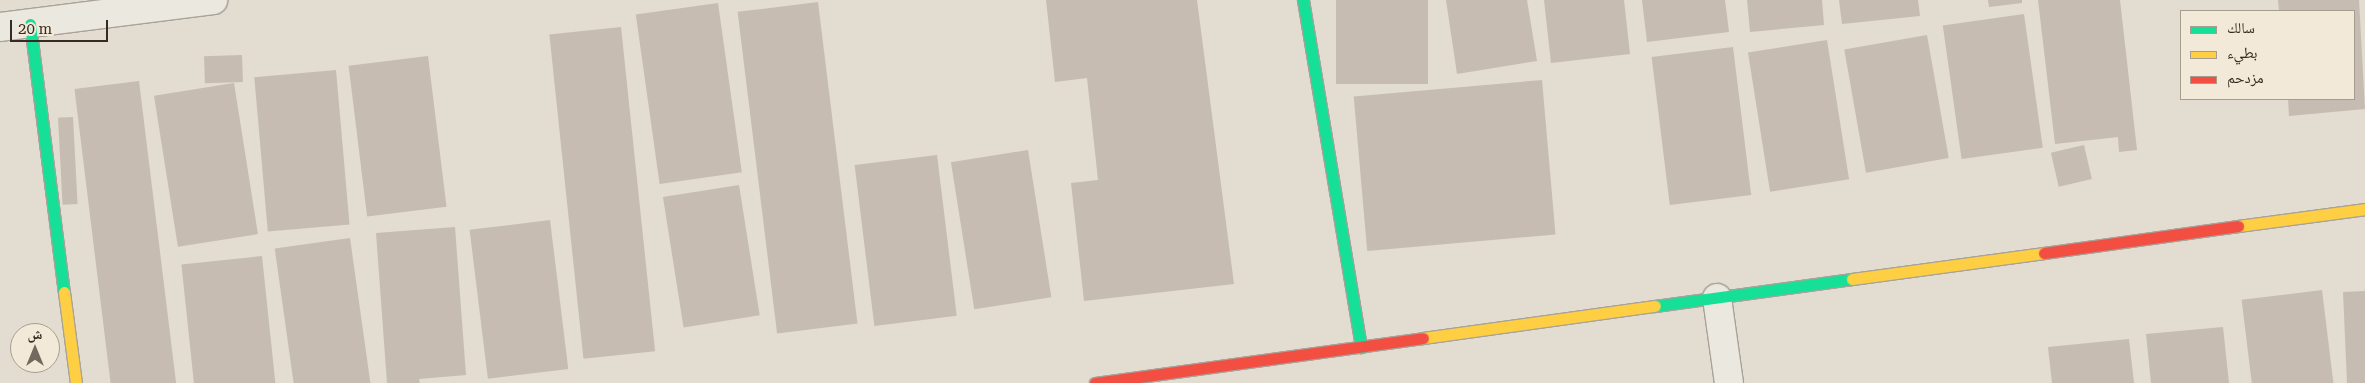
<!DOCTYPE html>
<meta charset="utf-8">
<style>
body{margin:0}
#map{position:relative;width:2365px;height:383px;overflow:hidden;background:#e2dcd1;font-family:"Roboto Serif","Noto Naskh Arabic",serif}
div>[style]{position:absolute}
.building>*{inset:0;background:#c6bcb2;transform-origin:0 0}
.roads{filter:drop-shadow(1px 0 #a8a299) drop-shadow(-1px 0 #a8a299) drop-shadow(0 1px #a8a299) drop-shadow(0 -1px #a8a299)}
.street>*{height:28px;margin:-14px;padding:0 14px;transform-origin:14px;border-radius:14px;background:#ebe8e0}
.fast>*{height:11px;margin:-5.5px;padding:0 5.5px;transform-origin:5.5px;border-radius:5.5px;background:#16e098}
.slow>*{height:11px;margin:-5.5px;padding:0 5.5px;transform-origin:5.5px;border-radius:5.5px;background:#ffcf43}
.jam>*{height:11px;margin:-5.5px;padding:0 5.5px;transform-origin:5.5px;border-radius:5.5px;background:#f24e42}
span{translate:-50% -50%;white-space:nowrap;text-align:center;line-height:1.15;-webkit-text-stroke:4.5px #f2e9d8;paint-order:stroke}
.legend{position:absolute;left:2180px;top:10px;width:175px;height:90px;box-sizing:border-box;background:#f2e9d8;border:1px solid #a79d8f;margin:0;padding:6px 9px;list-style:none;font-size:15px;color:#362b21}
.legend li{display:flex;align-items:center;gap:10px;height:25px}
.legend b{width:25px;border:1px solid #a79d8f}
.north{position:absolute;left:10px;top:323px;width:50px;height:50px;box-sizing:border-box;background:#f2e9d8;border:1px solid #a79d8f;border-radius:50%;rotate:0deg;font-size:14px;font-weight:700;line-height:20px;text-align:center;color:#362b21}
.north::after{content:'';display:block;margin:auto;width:18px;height:22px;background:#72695f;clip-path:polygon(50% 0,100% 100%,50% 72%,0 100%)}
.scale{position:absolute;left:10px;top:20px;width:98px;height:22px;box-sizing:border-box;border:2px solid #362b21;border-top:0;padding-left:6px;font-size:15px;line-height:18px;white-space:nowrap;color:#362b21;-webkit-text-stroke:4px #f2e9d8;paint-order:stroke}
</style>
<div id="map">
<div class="building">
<i style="clip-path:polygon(1046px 0,1197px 0,1234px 284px,1084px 301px,1071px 183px,1098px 180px,1087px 78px,1055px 82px)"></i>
<i style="left:1336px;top:0;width:92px;height:84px"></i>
<i style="clip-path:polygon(1446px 0,1527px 0,1537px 61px,1457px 74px)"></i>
<i style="clip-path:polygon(1544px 0,1624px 0,1630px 54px,1551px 63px)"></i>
<i style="clip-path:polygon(1642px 0,1725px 0,1729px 32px,1647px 42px)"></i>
<i style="clip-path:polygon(1747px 0,1822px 0,1824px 25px,1750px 32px)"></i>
<i style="clip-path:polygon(1839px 0,1918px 0,1920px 16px,1842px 24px)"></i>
<i style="clip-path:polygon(1988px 0,2022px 0,2022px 3px,1989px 7px)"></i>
<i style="clip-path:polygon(2038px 0,2120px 0,2137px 150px,2119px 152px,2118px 137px,2055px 144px)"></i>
<i style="clip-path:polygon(2278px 0,2359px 0,2365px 109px,2289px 116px,2288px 99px,2354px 99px,2354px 11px,2279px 11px)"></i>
<i style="left:818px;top:2px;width:324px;height:81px;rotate:83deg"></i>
<i style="left:718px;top:3px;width:171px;height:83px;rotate:82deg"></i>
<i style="left:2024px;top:14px;width:135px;height:82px;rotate:82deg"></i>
<i style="left:621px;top:27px;width:326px;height:72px;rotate:84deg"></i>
<i style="left:1927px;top:35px;width:125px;height:84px;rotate:80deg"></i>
<i style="left:1827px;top:40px;width:141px;height:80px;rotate:81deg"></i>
<i style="left:1733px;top:47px;width:149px;height:82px;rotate:83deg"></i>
<i style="left:242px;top:55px;width:27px;height:38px;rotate:88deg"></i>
<i style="left:428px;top:56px;width:152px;height:80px;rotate:83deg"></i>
<i style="left:336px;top:70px;width:155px;height:82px;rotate:85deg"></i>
<i style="left:1542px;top:80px;width:155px;height:189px;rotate:85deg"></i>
<i style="left:139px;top:81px;width:305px;height:65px;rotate:83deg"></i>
<i style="left:234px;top:83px;width:153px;height:81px;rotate:81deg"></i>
<i style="left:73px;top:117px;width:87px;height:15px;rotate:87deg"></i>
<i style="left:2084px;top:145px;width:35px;height:34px;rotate:77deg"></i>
<i style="left:1028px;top:150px;width:149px;height:78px;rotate:81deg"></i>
<i style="left:937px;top:155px;width:162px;height:83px;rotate:83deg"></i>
<i style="left:739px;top:185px;width:132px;height:77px;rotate:81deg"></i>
<i style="left:550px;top:220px;width:150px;height:81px;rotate:83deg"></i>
<i style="clip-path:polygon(455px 227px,466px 375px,419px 379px,420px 383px,387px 383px,376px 233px)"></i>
<i style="left:350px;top:238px;width:147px;height:76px;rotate:82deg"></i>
<i style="left:262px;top:256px;width:128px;height:81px;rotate:84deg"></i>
<i style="left:2322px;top:290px;width:94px;height:81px;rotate:83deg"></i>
<i style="clip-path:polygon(2365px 291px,2365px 383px,2347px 383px,2343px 292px)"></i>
<i style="clip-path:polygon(2223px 327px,2229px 383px,2151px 383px,2146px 334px)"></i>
<i style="clip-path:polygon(2129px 339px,2134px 383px,2052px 383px,2048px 347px)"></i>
</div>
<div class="roads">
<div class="street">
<i style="left:0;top:27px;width:215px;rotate:-7.2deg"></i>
<i style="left:1717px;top:298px;width:86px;rotate:82deg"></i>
</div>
<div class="fast">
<i style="left:1303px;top:0;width:352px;rotate:80.5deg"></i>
<i style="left:30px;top:24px;width:270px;rotate:82.8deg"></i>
<i style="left:1655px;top:306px;width:199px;rotate:-7.8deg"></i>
</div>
<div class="slow">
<i style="left:2238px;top:226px;width:128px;rotate:-7.6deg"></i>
<i style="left:1852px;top:279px;width:194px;rotate:-7.7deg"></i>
<i style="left:64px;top:292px;width:92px;rotate:82.5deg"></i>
<i style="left:1423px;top:338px;width:234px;rotate:-7.9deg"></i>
</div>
<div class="jam">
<i style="left:2044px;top:253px;width:196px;rotate:-7.9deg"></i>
<i style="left:1095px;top:383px;width:331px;rotate:-7.8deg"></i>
</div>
</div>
<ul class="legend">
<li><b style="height:6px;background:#16e098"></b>سالك</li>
<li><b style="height:6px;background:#ffcf43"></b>بطيء</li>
<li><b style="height:6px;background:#f24e42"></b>مزدحم</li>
</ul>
<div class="north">ش</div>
<div class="scale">20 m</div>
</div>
